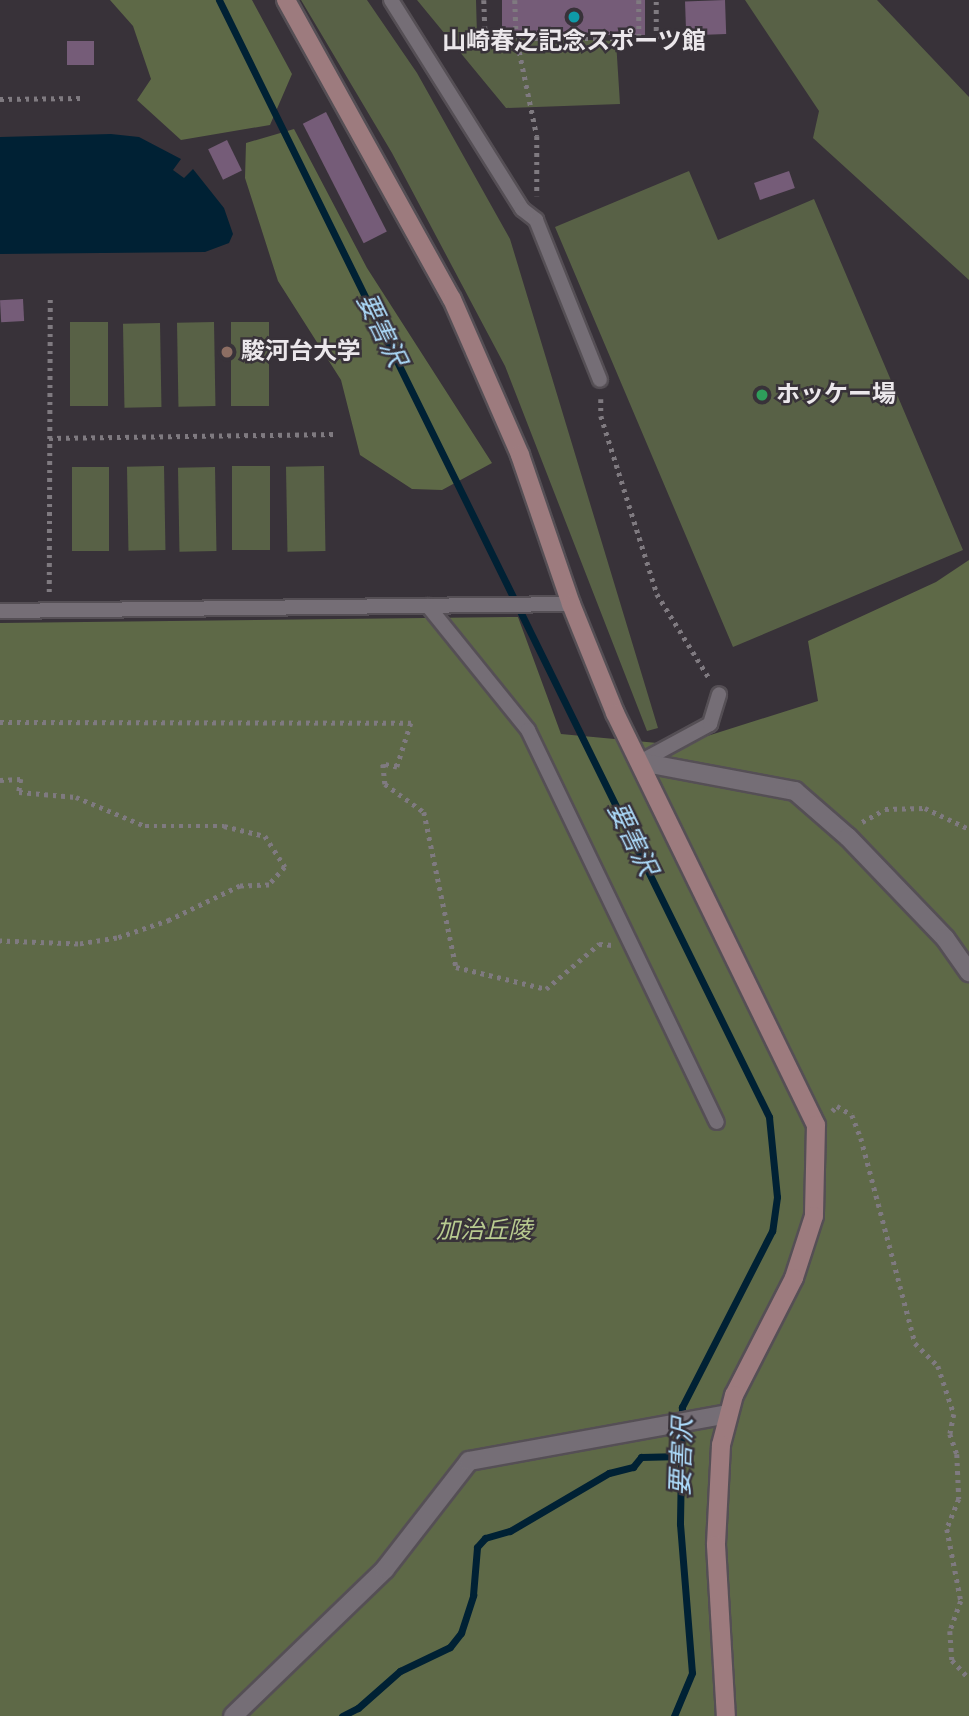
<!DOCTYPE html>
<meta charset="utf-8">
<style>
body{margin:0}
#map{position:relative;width:969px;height:1716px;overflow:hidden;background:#383239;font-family:Bitter,"Noto Sans JP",serif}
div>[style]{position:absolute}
.green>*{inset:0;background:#586146;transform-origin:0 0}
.forest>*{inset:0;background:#5e6947}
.water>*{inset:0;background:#002134}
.stream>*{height:7px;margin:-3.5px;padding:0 3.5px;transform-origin:3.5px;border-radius:3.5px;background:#002134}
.building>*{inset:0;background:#755c78;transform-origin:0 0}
.path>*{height:4.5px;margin-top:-2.25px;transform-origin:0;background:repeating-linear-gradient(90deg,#7f7a80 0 3.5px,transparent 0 8.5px)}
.roads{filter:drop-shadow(2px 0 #554f55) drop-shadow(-2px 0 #554f55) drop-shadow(0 2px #554f55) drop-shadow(0 -2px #554f55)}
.lane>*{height:14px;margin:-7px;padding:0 7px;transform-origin:7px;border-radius:7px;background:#756e76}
.street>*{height:18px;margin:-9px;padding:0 9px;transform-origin:9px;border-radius:9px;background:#756e76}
.secondary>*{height:18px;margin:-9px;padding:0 9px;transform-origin:9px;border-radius:9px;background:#9d7b7e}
.dots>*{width:19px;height:19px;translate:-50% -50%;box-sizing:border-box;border:4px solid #383239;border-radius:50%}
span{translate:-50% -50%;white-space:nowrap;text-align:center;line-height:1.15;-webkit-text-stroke:5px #383239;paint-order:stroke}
.poi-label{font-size:24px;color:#ebe7eb;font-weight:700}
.left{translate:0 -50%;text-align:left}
.park-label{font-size:24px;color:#b8cb90;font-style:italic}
.water-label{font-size:26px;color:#addcfc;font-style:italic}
</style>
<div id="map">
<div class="green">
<i style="clip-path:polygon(301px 0,367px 0,417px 73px,510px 239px,658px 728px,647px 731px,505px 366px,392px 153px)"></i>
<i style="clip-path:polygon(417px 0,476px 0,477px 36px,616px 41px,620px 104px,506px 108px)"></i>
<i style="clip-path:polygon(745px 0,877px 0,969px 97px,969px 280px,813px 138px,819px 111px)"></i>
<i style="clip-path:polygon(689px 171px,718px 240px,814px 199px,963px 550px,733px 647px,555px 227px)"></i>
<i style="left:108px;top:322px;width:84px;height:38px;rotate:90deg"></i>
<i style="left:214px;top:322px;width:84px;height:37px;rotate:89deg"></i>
<i style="left:231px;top:322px;width:38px;height:84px"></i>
<i style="left:160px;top:323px;width:84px;height:37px;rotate:89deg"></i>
<i style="left:164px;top:466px;width:84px;height:37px;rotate:89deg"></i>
<i style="left:232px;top:466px;width:38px;height:84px"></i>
<i style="left:324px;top:466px;width:85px;height:38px;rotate:89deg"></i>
<i style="left:72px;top:467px;width:37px;height:84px"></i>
<i style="left:215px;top:467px;width:84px;height:37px;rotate:89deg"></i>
</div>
<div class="forest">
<i style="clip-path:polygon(110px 0,252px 0,292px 74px,270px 125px,181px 140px,137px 100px,151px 79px,133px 26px)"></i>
<i style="clip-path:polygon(294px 129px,367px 268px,492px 463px,442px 490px,412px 489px,360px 455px,341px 380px,278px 281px,245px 178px,246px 143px)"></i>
<i style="clip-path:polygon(969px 560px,969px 1716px,0 1716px,0 623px,518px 617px,561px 734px,679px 745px,818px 701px,808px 641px,936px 582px)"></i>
</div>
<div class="water">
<i style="clip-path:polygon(111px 134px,139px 137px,181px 159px,173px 170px,184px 178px,193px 169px,224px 208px,233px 234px,229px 243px,205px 252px,0 254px,0 137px)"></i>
</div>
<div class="stream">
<i style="left:219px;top:0;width:1245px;rotate:63.78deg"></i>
<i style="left:769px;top:1117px;width:80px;rotate:84.3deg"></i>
<i style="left:777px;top:1197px;width:34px;rotate:98deg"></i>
<i style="left:772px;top:1231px;width:198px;rotate:117.1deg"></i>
<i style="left:682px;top:1407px;width:117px;rotate:91deg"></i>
<i style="left:680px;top:1524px;width:149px;rotate:85.4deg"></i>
<i style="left:692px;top:1673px;width:47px;rotate:112.7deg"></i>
<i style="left:342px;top:1716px;width:18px;rotate:-27deg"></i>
<i style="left:358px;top:1708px;width:56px;rotate:-41.4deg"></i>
<i style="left:400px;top:1671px;width:55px;rotate:-25.6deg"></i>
<i style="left:450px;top:1647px;width:18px;rotate:-52deg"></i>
<i style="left:461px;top:1633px;width:40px;rotate:-72deg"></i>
<i style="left:473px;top:1595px;width:48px;rotate:-85.2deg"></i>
<i style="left:477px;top:1547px;width:12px;rotate:-48deg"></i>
<i style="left:485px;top:1538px;width:26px;rotate:-16deg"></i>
<i style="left:510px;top:1531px;width:115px;rotate:-30.4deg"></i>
<i style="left:609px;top:1473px;width:25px;rotate:-14deg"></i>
<i style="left:633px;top:1467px;width:13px;rotate:-51deg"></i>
<i style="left:641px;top:1457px;width:40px;rotate:-1.4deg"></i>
</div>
<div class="building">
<i style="left:502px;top:0;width:143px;height:35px"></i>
<i style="left:725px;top:0;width:34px;height:40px;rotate:88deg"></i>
<i style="left:67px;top:41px;width:27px;height:24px"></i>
<i style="left:326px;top:112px;width:134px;height:26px;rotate:63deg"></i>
<i style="left:227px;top:140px;width:34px;height:21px;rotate:64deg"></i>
<i style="left:789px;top:171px;width:18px;height:37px;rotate:71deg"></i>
<i style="left:23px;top:299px;width:22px;height:23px;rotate:87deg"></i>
</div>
<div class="path">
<i style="left:484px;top:0;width:30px;rotate:88deg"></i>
<i style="left:485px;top:30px;width:31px"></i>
<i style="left:515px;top:0;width:35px;rotate:88deg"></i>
<i style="left:516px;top:35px;width:103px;rotate:78.3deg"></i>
<i style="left:537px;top:136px;width:60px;rotate:90deg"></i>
<i style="left:639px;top:0;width:39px;rotate:90deg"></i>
<i style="left:517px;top:39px;width:139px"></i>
<i style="left:656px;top:39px;width:39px;rotate:-90deg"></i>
<i style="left:0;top:99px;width:82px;rotate:-0.7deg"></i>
<i style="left:601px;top:399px;width:17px;rotate:90deg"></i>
<i style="left:601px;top:416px;width:187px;rotate:72.5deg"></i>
<i style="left:657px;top:594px;width:99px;rotate:58.2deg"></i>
<i style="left:49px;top:438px;width:286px;rotate:-0.8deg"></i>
<i style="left:49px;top:592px;width:293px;rotate:-89.8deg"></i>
<i style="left:0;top:722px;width:411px;rotate:0.1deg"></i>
<i style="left:411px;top:723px;width:46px;rotate:107.7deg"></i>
<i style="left:397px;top:767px;width:14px;rotate:-168deg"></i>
<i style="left:383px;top:764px;width:20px;rotate:84deg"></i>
<i style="left:385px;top:784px;width:48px;rotate:35.7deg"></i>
<i style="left:424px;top:812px;width:158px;rotate:78.3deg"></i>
<i style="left:456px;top:967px;width:93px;rotate:13.7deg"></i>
<i style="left:546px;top:989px;width:70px;rotate:-40.3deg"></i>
<i style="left:599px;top:944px;width:14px;rotate:4deg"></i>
<i style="left:0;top:780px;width:21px;rotate:-3deg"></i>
<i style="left:21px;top:779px;width:13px;rotate:99deg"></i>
<i style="left:19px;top:792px;width:57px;rotate:5deg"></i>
<i style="left:76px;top:797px;width:75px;rotate:22.8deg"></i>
<i style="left:145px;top:826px;width:79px"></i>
<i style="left:224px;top:826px;width:42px;rotate:13.7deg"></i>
<i style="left:265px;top:836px;width:37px;rotate:57deg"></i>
<i style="left:285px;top:867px;width:24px;rotate:132deg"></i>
<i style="left:269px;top:885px;width:29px;rotate:178deg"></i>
<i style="left:240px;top:886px;width:78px;rotate:154.1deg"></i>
<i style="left:170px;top:920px;width:56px;rotate:161.2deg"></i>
<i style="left:117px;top:938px;width:39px;rotate:171deg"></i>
<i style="left:78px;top:944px;width:78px;rotate:-177.8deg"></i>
<i style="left:862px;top:822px;width:26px;rotate:-29deg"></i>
<i style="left:885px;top:809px;width:40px;rotate:-1.4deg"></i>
<i style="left:925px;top:808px;width:49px;rotate:25.5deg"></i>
<i style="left:832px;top:1111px;width:7px;rotate:-45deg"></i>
<i style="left:837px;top:1106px;width:17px;rotate:31deg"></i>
<i style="left:852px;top:1115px;width:25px;rotate:69deg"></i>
<i style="left:861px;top:1138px;width:212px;rotate:75.2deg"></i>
<i style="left:915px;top:1343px;width:33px;rotate:45deg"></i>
<i style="left:938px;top:1366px;width:51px;rotate:71.6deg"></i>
<i style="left:954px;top:1414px;width:20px;rotate:101deg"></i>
<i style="left:950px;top:1434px;width:21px;rotate:71deg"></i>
<i style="left:957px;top:1454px;width:45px;rotate:87.5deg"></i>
<i style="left:959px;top:1499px;width:32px;rotate:112deg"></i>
<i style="left:947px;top:1529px;width:73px;rotate:79deg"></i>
<i style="left:961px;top:1601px;width:32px;rotate:110deg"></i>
<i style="left:950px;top:1631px;width:29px;rotate:86deg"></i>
<i style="left:952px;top:1660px;width:25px;rotate:47deg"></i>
</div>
<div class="roads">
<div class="lane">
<i style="left:391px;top:0;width:247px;rotate:57.9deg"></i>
<i style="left:522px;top:209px;width:18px;rotate:38deg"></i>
<i style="left:536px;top:220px;width:172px;rotate:68.2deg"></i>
<i style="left:428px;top:606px;width:159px;rotate:51.1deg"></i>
<i style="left:528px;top:730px;width:435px;rotate:64.3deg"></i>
<i style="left:0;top:611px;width:571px;rotate:-0.7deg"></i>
<i style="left:640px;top:762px;width:80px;rotate:-28.5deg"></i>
<i style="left:710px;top:724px;width:31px;rotate:-73deg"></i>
</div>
<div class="street">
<i style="left:640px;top:762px;width:158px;rotate:10.6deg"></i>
<i style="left:795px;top:791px;width:70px;rotate:41deg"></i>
<i style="left:848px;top:837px;width:140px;rotate:46.2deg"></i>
<i style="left:945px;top:938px;width:42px;rotate:54.8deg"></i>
<i style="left:233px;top:1716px;width:211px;rotate:-44deg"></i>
<i style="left:385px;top:1569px;width:137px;rotate:-52.1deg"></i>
<i style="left:469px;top:1461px;width:262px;rotate:-10.3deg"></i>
</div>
<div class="secondary">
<i style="left:286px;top:0;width:342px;rotate:61deg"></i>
<i style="left:452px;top:299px;width:170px;rotate:66.4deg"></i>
<i style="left:520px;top:455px;width:157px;rotate:71.1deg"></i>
<i style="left:571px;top:604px;width:118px;rotate:68deg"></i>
<i style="left:615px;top:713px;width:458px;rotate:64deg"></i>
<i style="left:816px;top:1125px;width:91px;rotate:91.3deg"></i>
<i style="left:814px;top:1216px;width:65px;rotate:107.9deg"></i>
<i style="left:794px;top:1278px;width:131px;rotate:117.1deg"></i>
<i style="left:734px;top:1395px;width:52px;rotate:104.6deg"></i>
<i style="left:721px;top:1445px;width:100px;rotate:92.9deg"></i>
<i style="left:716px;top:1545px;width:171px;rotate:86.7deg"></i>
</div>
</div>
<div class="dots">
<i style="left:574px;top:17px;background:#0f9aa8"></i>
<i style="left:227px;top:352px;background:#8d6e63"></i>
<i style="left:762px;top:395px;background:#2e9e5b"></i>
</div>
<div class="poi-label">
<span style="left:574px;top:42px">山崎春之記念スポーツ館</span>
<span class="left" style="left:241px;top:352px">駿河台大学</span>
<span class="left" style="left:776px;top:395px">ホッケー場</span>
</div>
<div class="park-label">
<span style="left:484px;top:1231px">加治丘陵</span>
</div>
<div class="water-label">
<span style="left:381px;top:330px;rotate:64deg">要害沢</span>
<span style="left:632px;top:839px;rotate:64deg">要害沢</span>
<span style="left:682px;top:1457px;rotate:-88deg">要害沢</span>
</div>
</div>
